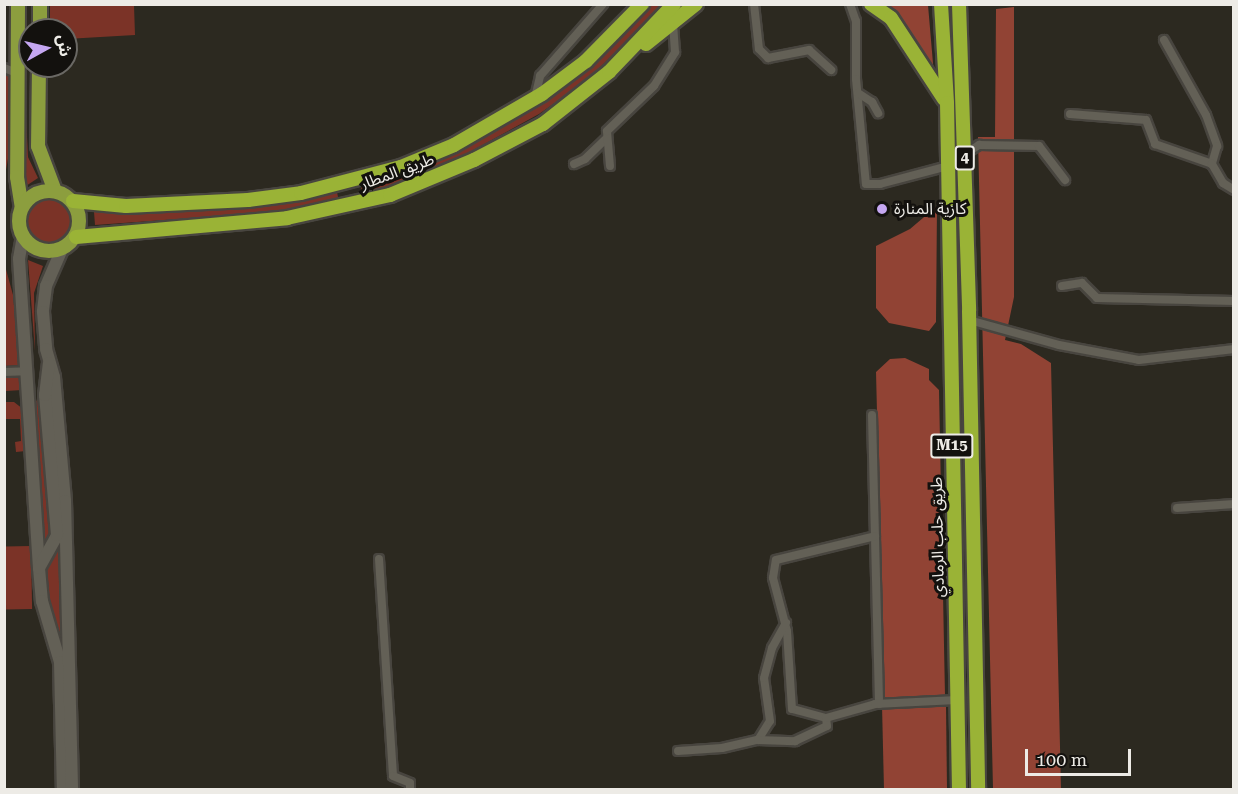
<!DOCTYPE html>
<meta charset="utf-8">
<style>
body{margin:0}
#map{position:relative;width:1238px;height:794px;overflow:hidden;background:#2c2920;font-family:"Roboto Serif","Noto Sans Arabic",serif}
div>[style]{position:absolute}
.green>*{inset:0;background:#7b3327;transform-origin:0 0}
.round{border-radius:50%}
.forest>*{inset:0;background:#914334}
.roads{filter:drop-shadow(2px 0 #48453f) drop-shadow(-2px 0 #48453f) drop-shadow(0 2px #48453f) drop-shadow(0 -2px #48453f)}
.minor>*{height:8px;margin:-4px;padding:0 4px;transform-origin:4px;border-radius:4px;background:#636056}
.secondary>*{height:12px;margin:-6px;padding:0 6px;transform-origin:6px;border-radius:6px;background:#636056}
.primary>*{height:14px;margin:-7px;padding:0 7px;transform-origin:7px;border-radius:7px;background:#8c9e3e}
.primary>.ring{margin:-7px;padding:0;box-sizing:content-box;background:none;border:14px solid #8c9e3e;border-radius:50%}
.trunk>*{height:14px;margin:-7px;padding:0 7px;transform-origin:7px;border-radius:7px;background:#9ab336}
.dots>*{width:16px;height:16px;translate:-50% -50%;box-sizing:border-box;border:3px solid #13110e;border-radius:50%}
span{translate:-50% -50%;white-space:nowrap;text-align:center;line-height:1.15;-webkit-text-stroke:6px #13110e;paint-order:stroke}
.shield-label span{padding:2px 4px;background:#13110e;border:2px solid;border-radius:4px;-webkit-text-stroke-width:0}
.shield-label{font-size:15px;color:#edebe6;font-weight:700}
.street-label{font-size:16px;color:#edebe6}
.poi-label{font-size:16px;color:#edebe6}
.left{translate:0 -50%;text-align:left}
.frame{position:absolute;inset:0;border:6px solid #edebe6;pointer-events:none}
.north{position:absolute;left:18px;top:18px;width:60px;height:60px;box-sizing:border-box;background:#13110e;border:2px solid #6a6864;border-radius:50%;rotate:82deg;font-size:16px;font-weight:700;line-height:24px;text-align:center;color:#edebe6}
.north::after{content:'';display:block;margin:auto;width:21px;height:27px;background:#c5a7f1;clip-path:polygon(50% 0,100% 100%,50% 72%,0 100%)}
.scale{position:absolute;left:1025px;top:749px;width:106px;height:27px;box-sizing:border-box;border:3px solid #edebe6;border-top:0;padding-left:8px;font-size:18px;line-height:21px;white-space:nowrap;color:#edebe6;-webkit-text-stroke:4px #13110e;paint-order:stroke}
</style>
<div id="map">
<div class="green">
<i style="clip-path:polygon(50px 5px,134px 5px,135px 35px,66px 39px,66px 30px,50px 30px)"></i>
<i style="clip-path:polygon(650px 5px,664px 5px,585px 82px,539px 114px,448px 164px,364px 196px,360px 193px,362px 186px,420px 167px,531px 110px,574px 78px)"></i>
<i style="clip-path:polygon(5px 73px,10px 76px,10px 148px,5px 175px)"></i>
<i style="clip-path:polygon(25px 96px,28px 157px,38px 178px,26px 186px)"></i>
<i style="clip-path:polygon(337px 192px,339px 202px,293px 211px,95px 225px,94px 212px,274px 203px)"></i>
<i class="round" style="left:27px;top:199px;width:46px;height:46px"></i>
<i style="clip-path:polygon(28px 260px,43px 266px,34px 293px,35px 351px)"></i>
<i style="clip-path:polygon(4px 262px,13px 295px,20px 365px,5px 366px)"></i>
<i style="left:21px;top:377px;width:13px;height:16px;rotate:86deg"></i>
<i style="clip-path:polygon(42px 397px,53px 536px,42px 551px,36px 401px)"></i>
<i style="clip-path:polygon(5px 402px,14px 402px,23px 409px,26px 451px,16px 452px,15px 442px,21px 441px,20px 419px,5px 419px)"></i>
<i style="clip-path:polygon(62px 545px,64px 644px,49px 604px,44px 570px)"></i>
<i style="left:31px;top:546px;width:63px;height:26px;rotate:89deg"></i>
</div>
<div class="forest">
<i style="clip-path:polygon(881px 5px,928px 5px,934px 75px,904px 26px)"></i>
<i style="clip-path:polygon(1014px 7px,1014px 297px,1005px 340px,1021px 344px,1051px 363px,1061px 789px,993px 789px,978px 137px,995px 137px,996px 9px)"></i>
<i style="clip-path:polygon(937px 206px,936px 322px,929px 331px,889px 323px,876px 308px,876px 246px,910px 229px)"></i>
<i style="clip-path:polygon(905px 358px,929px 369px,929px 380px,939px 390px,945px 696px,884px 698px,876px 372px,890px 359px)"></i>
<i style="clip-path:polygon(901px 703px,946px 707px,947px 789px,884px 789px,882px 705px)"></i>
</div>
<div class="roads">
<div class="minor">
<i style="left:754px;top:4px;width:45px;rotate:83.7deg"></i>
<i style="left:759px;top:49px;width:13px;rotate:45deg"></i>
<i style="left:768px;top:58px;width:42px;rotate:-11deg"></i>
<i style="left:809px;top:50px;width:30px;rotate:42deg"></i>
<i style="left:850px;top:4px;width:18px;rotate:71deg"></i>
<i style="left:856px;top:21px;width:58px;rotate:90deg"></i>
<i style="left:856px;top:79px;width:105px;rotate:84.6deg"></i>
<i style="left:866px;top:184px;width:14px"></i>
<i style="left:880px;top:184px;width:70px;rotate:-14.8deg"></i>
<i style="left:1164px;top:40px;width:86px;rotate:60.8deg"></i>
<i style="left:1206px;top:115px;width:33px;rotate:70deg"></i>
<i style="left:1217px;top:146px;width:19px;rotate:106deg"></i>
<i style="left:4px;top:68px;width:14px;rotate:21deg"></i>
<i style="left:858px;top:93px;width:17px;rotate:33deg"></i>
<i style="left:872px;top:102px;width:13px;rotate:61deg"></i>
<i style="left:535px;top:98px;width:23px;rotate:-77deg"></i>
<i style="left:540px;top:76px;width:96px;rotate:-48.8deg"></i>
<i style="left:1070px;top:114px;width:76px;rotate:4.5deg"></i>
<i style="left:1146px;top:120px;width:26px;rotate:69deg"></i>
<i style="left:1155px;top:144px;width:60px;rotate:19.3deg"></i>
<i style="left:1212px;top:164px;width:22px;rotate:60deg"></i>
<i style="left:1223px;top:183px;width:13px;rotate:32deg"></i>
<i style="left:965px;top:154px;width:17px;rotate:-33deg"></i>
<i style="left:979px;top:145px;width:60px;rotate:1deg"></i>
<i style="left:1039px;top:146px;width:43px;rotate:52.6deg"></i>
<i style="left:574px;top:164px;width:12px;rotate:-24deg"></i>
<i style="left:585px;top:159px;width:29px;rotate:-44deg"></i>
<i style="left:610px;top:166px;width:35px;rotate:-95deg"></i>
<i style="left:607px;top:131px;width:65px;rotate:-43.8deg"></i>
<i style="left:654px;top:86px;width:40px;rotate:-58deg"></i>
<i style="left:675px;top:52px;width:30px;rotate:-94deg"></i>
<i style="left:1062px;top:286px;width:20px;rotate:-9deg"></i>
<i style="left:1082px;top:283px;width:21px;rotate:45deg"></i>
<i style="left:1097px;top:298px;width:137px;rotate:1.3deg"></i>
<i style="left:969px;top:320px;width:93px;rotate:15.5deg"></i>
<i style="left:1059px;top:345px;width:81px;rotate:10.6deg"></i>
<i style="left:1139px;top:360px;width:96px;rotate:-6.6deg"></i>
<i style="left:4px;top:372px;width:23px;rotate:-2deg"></i>
<i style="left:872px;top:415px;width:289px;rotate:88.6deg"></i>
<i style="left:1177px;top:508px;width:57px;rotate:-4deg"></i>
<i style="left:379px;top:559px;width:217px;rotate:86.3deg"></i>
<i style="left:393px;top:776px;width:18px;rotate:22deg"></i>
<i style="left:410px;top:783px;width:7px;rotate:90deg"></i>
<i style="left:826px;top:718px;width:35px;rotate:-165deg"></i>
<i style="left:792px;top:709px;width:78px;rotate:-93.7deg"></i>
<i style="left:787px;top:631px;width:55px;rotate:-104.8deg"></i>
<i style="left:773px;top:578px;width:18px;rotate:-81deg"></i>
<i style="left:776px;top:560px;width:102px;rotate:-13.6deg"></i>
<i style="left:758px;top:740px;width:22px;rotate:-58deg"></i>
<i style="left:770px;top:721px;width:43px;rotate:-97.9deg"></i>
<i style="left:764px;top:678px;width:31px;rotate:-75deg"></i>
<i style="left:772px;top:648px;width:29px;rotate:-61deg"></i>
<i style="left:678px;top:751px;width:44px;rotate:-3.9deg"></i>
<i style="left:722px;top:748px;width:37px;rotate:-13deg"></i>
<i style="left:758px;top:740px;width:37px;rotate:2deg"></i>
<i style="left:795px;top:741px;width:35px;rotate:-25deg"></i>
<i style="left:827px;top:726px;width:8px;rotate:-97deg"></i>
<i style="left:826px;top:718px;width:51px;rotate:-15.9deg"></i>
<i style="left:875px;top:704px;width:82px;rotate:-2.8deg"></i>
</div>
<div class="secondary">
<i style="left:23px;top:236px;width:23px;rotate:100deg"></i>
<i style="left:19px;top:259px;width:310px;rotate:86.3deg"></i>
<i style="left:39px;top:568px;width:33px;rotate:85deg"></i>
<i style="left:42px;top:601px;width:64px;rotate:73.6deg"></i>
<i style="left:60px;top:662px;width:128px;rotate:88.7deg"></i>
<i style="left:62px;top:249px;width:40px;rotate:113.4deg"></i>
<i style="left:46px;top:286px;width:26px;rotate:97deg"></i>
<i style="left:43px;top:312px;width:37px;rotate:85deg"></i>
<i style="left:46px;top:349px;width:29px;rotate:74deg"></i>
<i style="left:54px;top:377px;width:124px;rotate:84.9deg"></i>
<i style="left:65px;top:501px;width:289px;rotate:88.6deg"></i>
<i style="left:39px;top:568px;width:38px;rotate:-61deg"></i>
<i style="left:57px;top:535px;width:141px;rotate:-94.9deg"></i>
<i style="left:45px;top:395px;width:32px;rotate:-83deg"></i>
</div>
<div class="primary">
<i style="left:18px;top:4px;width:173px;rotate:90.3deg"></i>
<i style="left:17px;top:177px;width:30px;rotate:81deg"></i>
<i style="left:40px;top:30px;width:26px;rotate:-90deg"></i>
<i style="left:39px;top:66px;width:80px;rotate:90.7deg"></i>
<i style="left:38px;top:146px;width:48px;rotate:69.3deg"></i>
<i class="ring" style="left:19px;top:191px;width:46px;height:46px"></i>
</div>
<div class="trunk">
<i style="left:871px;top:4px;width:24px;rotate:35deg"></i>
<i style="left:891px;top:18px;width:97px;rotate:56.8deg"></i>
<i style="left:941px;top:4px;width:99px;rotate:86.5deg"></i>
<i style="left:947px;top:103px;width:687px;rotate:89deg"></i>
<i style="left:959px;top:4px;width:307px;rotate:88.1deg"></i>
<i style="left:969px;top:311px;width:479px;rotate:88.9deg"></i>
<i style="left:646px;top:44px;width:64px;rotate:-38.7deg"></i>
<i style="left:73px;top:201px;width:53px;rotate:5.4deg"></i>
<i style="left:126px;top:206px;width:122px;rotate:-2.8deg"></i>
<i style="left:248px;top:200px;width:53px;rotate:-7.5deg"></i>
<i style="left:301px;top:193px;width:103px;rotate:-14.6deg"></i>
<i style="left:401px;top:167px;width:57px;rotate:-22.5deg"></i>
<i style="left:454px;top:145px;width:102px;rotate:-30.1deg"></i>
<i style="left:542px;top:94px;width:55px;rotate:-36.9deg"></i>
<i style="left:586px;top:61px;width:80px;rotate:-45.5deg"></i>
<i style="left:76px;top:237px;width:212px;rotate:-5.1deg"></i>
<i style="left:287px;top:218px;width:106px;rotate:-12.6deg"></i>
<i style="left:390px;top:195px;width:91px;rotate:-22.6deg"></i>
<i style="left:474px;top:160px;width:78px;rotate:-27.6deg"></i>
<i style="left:543px;top:124px;width:84px;rotate:-38.2deg"></i>
<i style="left:609px;top:72px;width:94px;rotate:-46.3deg"></i>
</div>
</div>
<div class="dots">
<i style="left:882px;top:209px;background:#c5a7f1"></i>
</div>
<div class="shield-label">
<span style="left:965px;top:158px">4</span>
<span style="left:952px;top:446px">M15</span>
</div>
<div class="street-label">
<span style="left:397px;top:172px;rotate:-20deg">طريق المطار</span>
<span style="left:938px;top:537px;rotate:-91deg">طريق حلب الرمادي</span>
</div>
<div class="poi-label">
<span class="left" style="left:894px;top:209px">كازية المنارة</span>
</div>
<div class="frame"></div>
<div class="north">ش</div>
<div class="scale">100 m</div>
</div>
